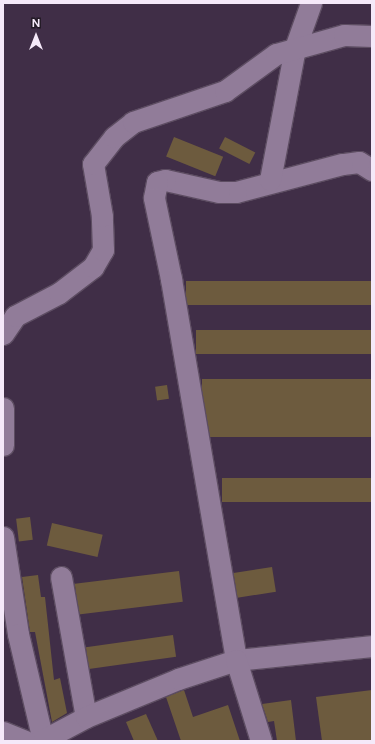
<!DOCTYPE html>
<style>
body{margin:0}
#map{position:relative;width:375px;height:744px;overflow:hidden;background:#402e47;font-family:Figtree,sans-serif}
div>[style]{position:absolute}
.building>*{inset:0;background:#6d5b3e;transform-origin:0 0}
.roads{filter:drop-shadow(1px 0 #5d4d62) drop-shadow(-1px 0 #5d4d62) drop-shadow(0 1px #5d4d62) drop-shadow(0 -1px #5d4d62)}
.minor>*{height:21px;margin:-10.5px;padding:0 10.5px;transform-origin:10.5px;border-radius:10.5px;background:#917c99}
span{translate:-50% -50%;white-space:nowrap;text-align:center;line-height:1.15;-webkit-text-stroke:3px #221a25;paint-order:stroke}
.frame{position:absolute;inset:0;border:4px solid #f5e9f9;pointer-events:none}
.north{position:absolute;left:16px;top:16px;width:40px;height:40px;-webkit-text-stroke:3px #221a25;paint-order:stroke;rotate:0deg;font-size:11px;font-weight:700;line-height:16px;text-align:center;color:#f5e9f9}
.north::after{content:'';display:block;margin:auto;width:14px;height:18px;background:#f5e9f9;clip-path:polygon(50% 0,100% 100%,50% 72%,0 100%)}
</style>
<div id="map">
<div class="building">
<i style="left:174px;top:137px;width:53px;height:21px;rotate:22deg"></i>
<i style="left:225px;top:137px;width:34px;height:13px;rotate:27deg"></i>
<i style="left:372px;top:281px;width:24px;height:186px;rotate:90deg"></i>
<i style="left:372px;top:330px;width:24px;height:176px;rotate:90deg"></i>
<i style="left:372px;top:379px;width:58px;height:170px;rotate:90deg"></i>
<i style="left:167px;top:385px;width:14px;height:12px;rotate:82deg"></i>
<i style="left:372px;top:478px;width:24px;height:150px;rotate:90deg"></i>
<i style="left:30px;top:517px;width:23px;height:14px;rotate:83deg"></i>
<i style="left:52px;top:523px;width:52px;height:23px;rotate:13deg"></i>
<i style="left:272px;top:567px;width:25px;height:39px;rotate:81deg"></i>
<i style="left:179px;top:571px;width:31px;height:105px;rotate:83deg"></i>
<i style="clip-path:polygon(38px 575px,41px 597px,45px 597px,54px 680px,60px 678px,67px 713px,52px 722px,35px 632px,30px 632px,22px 577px)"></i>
<i style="left:173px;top:635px;width:22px;height:88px;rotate:82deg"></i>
<i style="clip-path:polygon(184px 690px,193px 717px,228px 705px,240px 741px,181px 741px,166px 697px)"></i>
<i style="clip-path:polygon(372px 690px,372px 741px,322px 741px,316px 697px)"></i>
<i style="clip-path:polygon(291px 700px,296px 741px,277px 741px,274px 721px,268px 722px,262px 704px)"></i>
<i style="clip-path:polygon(146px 714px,158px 741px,134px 741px,126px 722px)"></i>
</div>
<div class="roads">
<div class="minor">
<i style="left:372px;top:170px;width:15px;rotate:-148deg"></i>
<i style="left:359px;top:162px;width:17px;rotate:173deg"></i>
<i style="left:342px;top:164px;width:110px;rotate:165.2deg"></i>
<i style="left:236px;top:192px;width:17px;rotate:180deg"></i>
<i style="left:219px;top:192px;width:55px;rotate:-167.5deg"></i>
<i style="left:165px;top:180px;width:8px;rotate:166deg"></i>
<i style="left:157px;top:182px;width:16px;rotate:101deg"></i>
<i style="left:154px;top:198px;width:83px;rotate:78.1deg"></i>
<i style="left:171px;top:279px;width:387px;rotate:80.3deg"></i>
<i style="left:236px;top:660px;width:137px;rotate:-5.9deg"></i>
<i style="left:270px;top:180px;width:134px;rotate:-79.3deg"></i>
<i style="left:295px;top:48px;width:48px;rotate:-70.4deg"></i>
<i style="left:3px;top:334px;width:22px;rotate:-56deg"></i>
<i style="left:15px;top:316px;width:50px;rotate:-27.6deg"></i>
<i style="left:59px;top:293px;width:43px;rotate:-37.4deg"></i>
<i style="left:93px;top:267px;width:20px;rotate:-60deg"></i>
<i style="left:103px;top:250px;width:34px;rotate:-92deg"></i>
<i style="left:102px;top:216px;width:53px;rotate:-99.8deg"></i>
<i style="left:93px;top:164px;width:34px;rotate:-52deg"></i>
<i style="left:114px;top:137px;width:24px;rotate:-38deg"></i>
<i style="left:133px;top:122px;width:97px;rotate:-18.6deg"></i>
<i style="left:225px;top:91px;width:63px;rotate:-36deg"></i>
<i style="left:276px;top:54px;width:71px;rotate:-15.6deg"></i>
<i style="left:344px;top:35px;width:28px;rotate:2deg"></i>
<i style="left:3px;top:408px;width:37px;rotate:90deg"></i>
<i style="left:3px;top:537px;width:98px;rotate:81.2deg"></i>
<i style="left:18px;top:634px;width:110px;rotate:76.8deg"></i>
<i style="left:61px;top:577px;width:142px;rotate:79.9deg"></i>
<i style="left:3px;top:732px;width:24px;rotate:22deg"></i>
<i style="left:43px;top:740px;width:49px;rotate:-28.1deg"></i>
<i style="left:86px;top:717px;width:100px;rotate:-22.4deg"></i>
<i style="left:178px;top:679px;width:61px;rotate:-18.1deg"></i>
<i style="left:236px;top:660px;width:85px;rotate:72.8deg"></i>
</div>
</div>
<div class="frame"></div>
<div class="north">N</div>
</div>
